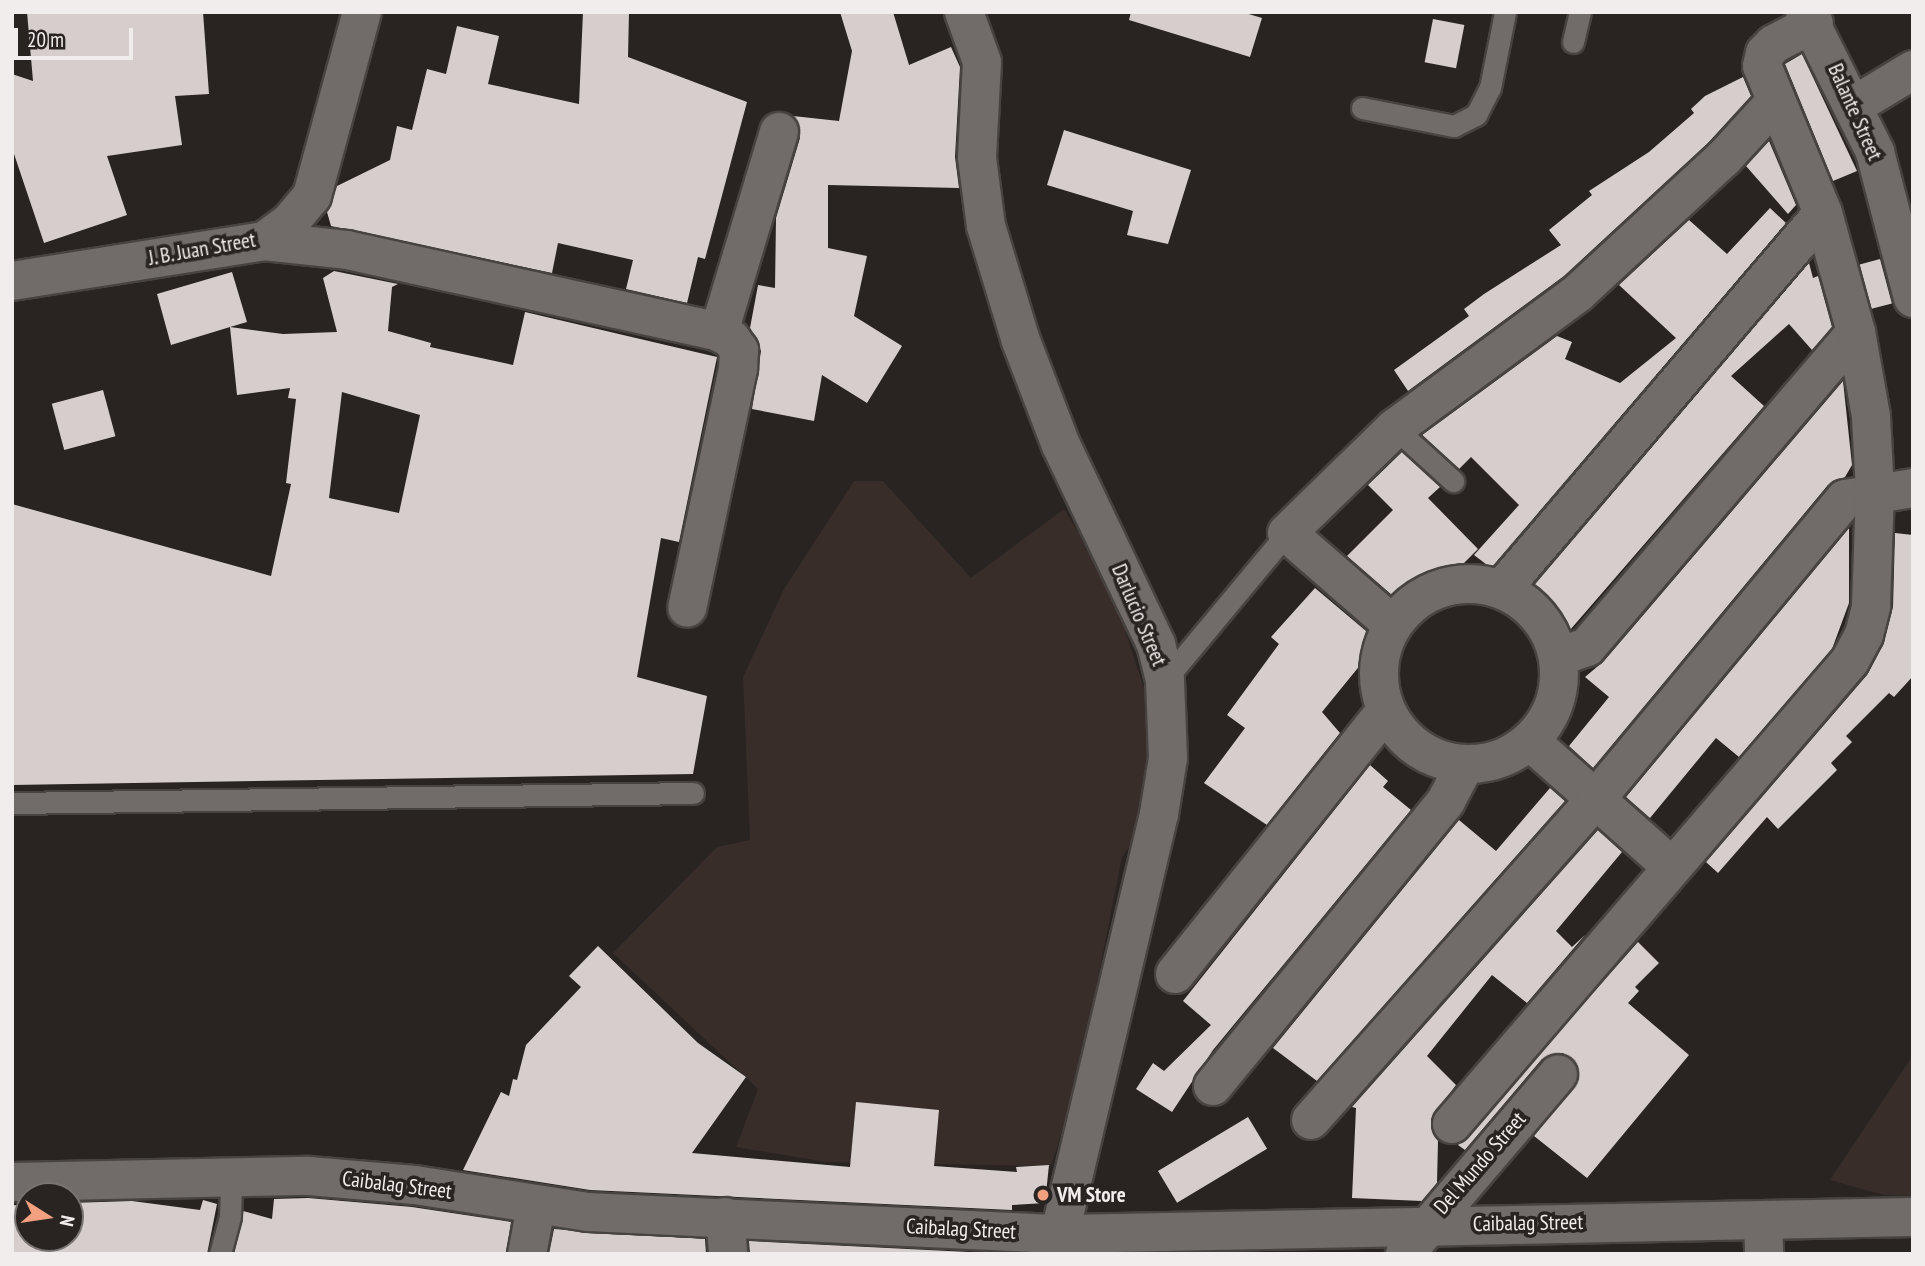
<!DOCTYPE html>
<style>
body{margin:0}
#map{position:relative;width:1925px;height:1266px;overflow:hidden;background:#292422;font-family:"PT Sans Narrow",sans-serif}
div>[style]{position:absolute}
.built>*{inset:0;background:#382d28}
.building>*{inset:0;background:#d5cecc;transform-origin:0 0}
.roads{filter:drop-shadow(2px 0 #474341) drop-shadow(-2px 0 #474341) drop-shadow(0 2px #474341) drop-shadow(0 -2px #474341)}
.lane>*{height:21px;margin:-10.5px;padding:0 10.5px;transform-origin:10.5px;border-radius:10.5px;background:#716b69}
.street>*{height:38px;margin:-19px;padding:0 19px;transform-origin:19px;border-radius:19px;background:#716b69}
.street>.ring{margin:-19px;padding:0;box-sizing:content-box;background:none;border:38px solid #716b69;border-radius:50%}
.dots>*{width:19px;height:19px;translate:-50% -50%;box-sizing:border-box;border:4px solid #292422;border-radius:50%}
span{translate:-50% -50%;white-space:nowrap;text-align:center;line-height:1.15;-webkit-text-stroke:7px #292422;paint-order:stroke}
.street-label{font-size:21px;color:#f1edec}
.poi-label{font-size:21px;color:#f1edec;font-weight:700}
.left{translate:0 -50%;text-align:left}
.frame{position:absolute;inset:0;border:14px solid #f1edec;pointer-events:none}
.north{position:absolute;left:14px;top:1182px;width:70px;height:70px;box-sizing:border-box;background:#292422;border:2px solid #797473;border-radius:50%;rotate:102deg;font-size:19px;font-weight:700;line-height:28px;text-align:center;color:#f1edec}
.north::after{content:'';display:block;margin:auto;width:24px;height:32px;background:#f2a07f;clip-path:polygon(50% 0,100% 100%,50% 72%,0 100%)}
.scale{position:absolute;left:14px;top:28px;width:119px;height:32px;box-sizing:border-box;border:4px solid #f1edec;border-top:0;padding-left:9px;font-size:21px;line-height:24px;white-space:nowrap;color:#f1edec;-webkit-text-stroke:5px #292422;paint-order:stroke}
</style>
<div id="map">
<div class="built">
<i style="clip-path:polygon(854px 481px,883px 481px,971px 578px,1064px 509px,1097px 562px,1123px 624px,1155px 722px,1146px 823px,1122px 857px,1078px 1081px,1051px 1166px,826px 1162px,736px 1147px,758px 1089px,613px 953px,717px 847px,750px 840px,743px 677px,784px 589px)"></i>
<i style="clip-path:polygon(1913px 1055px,1913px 1196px,1884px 1195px,1830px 1180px)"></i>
</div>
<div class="building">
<i style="clip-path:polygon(27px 12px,203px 12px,209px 94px,175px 96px,182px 145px,107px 156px,127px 215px,44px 243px,12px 148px,12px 74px,33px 81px)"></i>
<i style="clip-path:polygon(583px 12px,629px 12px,628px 57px,747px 102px,705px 259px,698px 257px,687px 303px,626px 289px,633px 260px,558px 243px,552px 273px,331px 226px,327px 212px,337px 186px,390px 160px,397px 126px,412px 130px,427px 69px,446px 74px,457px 26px,499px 36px,488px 84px,579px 104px)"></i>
<i style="clip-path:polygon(840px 12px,893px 12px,909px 65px,951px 47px,960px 67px,955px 157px,959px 188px,828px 185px,828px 248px,867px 256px,854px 316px,902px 346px,867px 403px,822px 375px,814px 421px,752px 409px,761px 351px,750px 328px,758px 285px,775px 288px,776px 218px,800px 138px,793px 116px,839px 121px,852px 51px)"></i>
<i style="clip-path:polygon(1131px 12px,1242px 12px,1262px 18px,1250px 57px,1129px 20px)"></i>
<i style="left:1433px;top:19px;width:32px;height:44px;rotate:11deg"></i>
<i style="clip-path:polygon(1802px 54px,1857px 171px,1833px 181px,1785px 64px)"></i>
<i style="clip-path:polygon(1743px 77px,1751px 96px,1708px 143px,1564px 276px,1408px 391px,1394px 370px,1469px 316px,1464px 309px,1484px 294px,1561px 245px,1549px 230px,1592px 195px,1589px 191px,1649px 152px,1694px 113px,1691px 109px,1705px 96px)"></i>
<i style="clip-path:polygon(1064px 130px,1191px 170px,1168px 244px,1127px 235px,1133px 211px,1047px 185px)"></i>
<i style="clip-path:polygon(1769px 141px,1796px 205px,1788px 214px,1746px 166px)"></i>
<i style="clip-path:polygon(1770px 208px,1786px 223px,1491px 568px,1474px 555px,1519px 505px,1471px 457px,1459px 469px,1422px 435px,1557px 336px,1572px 342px,1565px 359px,1620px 383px,1676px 338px,1619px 285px,1689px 220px,1727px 254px)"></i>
<i style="left:1880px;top:259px;width:46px;height:21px;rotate:75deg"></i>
<i style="clip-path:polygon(1809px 263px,1813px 278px,1818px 276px,1832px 327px,1812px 350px,1789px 324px,1731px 376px,1764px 406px,1570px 630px,1525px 596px)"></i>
<i style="clip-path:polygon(evenodd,334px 271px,398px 284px,392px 287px,388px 331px,431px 343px,430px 347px,513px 365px,525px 312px,717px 357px,679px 542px,661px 538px,637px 677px,707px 696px,693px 774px,12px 785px,12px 504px,271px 576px,291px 484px,286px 483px,296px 399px,288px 398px,290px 388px,237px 395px,230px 327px,171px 345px,157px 294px,232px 272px,247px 322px,230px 327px,283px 334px,337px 332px,323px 278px,334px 271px,342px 392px,420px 415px,399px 513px,329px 498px,342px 392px)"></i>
<i style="clip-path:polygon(1843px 381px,1852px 465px,1845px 477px,1828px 485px,1593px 768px,1569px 746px,1609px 697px,1585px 677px,1604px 661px)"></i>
<i style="left:103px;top:390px;width:48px;height:53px;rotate:75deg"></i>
<i style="clip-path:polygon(1402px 452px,1440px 487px,1428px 498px,1478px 549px,1445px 582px,1434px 572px,1401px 603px,1347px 556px,1393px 510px,1368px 485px)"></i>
<i style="clip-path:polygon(1849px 528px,1849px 603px,1832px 649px,1739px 757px,1716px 738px,1650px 818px,1626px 797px)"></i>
<i style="clip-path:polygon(1895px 533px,1913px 535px,1913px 676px,1894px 697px,1889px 693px,1846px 736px,1852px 742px,1831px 763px,1837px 770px,1778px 829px,1767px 817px,1718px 873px,1706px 862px,1867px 675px,1883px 645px,1893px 607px)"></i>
<i style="clip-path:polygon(1315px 588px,1379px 642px,1322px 712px,1340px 733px,1267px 825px,1204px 783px,1245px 728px,1227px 715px,1279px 644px,1271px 637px)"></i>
<i style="clip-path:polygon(1370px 765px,1388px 781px,1383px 787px,1411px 810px,1213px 1050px,1172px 1112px,1136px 1089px,1153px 1063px,1164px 1071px,1211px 1025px,1183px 1001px)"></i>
<i style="clip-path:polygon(1550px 788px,1565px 801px,1317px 1081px,1273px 1048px,1459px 820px,1496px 851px)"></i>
<i style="clip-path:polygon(1598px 830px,1622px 852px,1556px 931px,1572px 947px,1585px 935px,1527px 1003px,1492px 975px,1427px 1056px,1456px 1085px,1431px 1119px,1438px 1141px,1437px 1183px,1422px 1201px,1352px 1198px,1356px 1108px,1352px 1107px)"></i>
<i style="clip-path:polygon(1638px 942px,1659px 963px,1635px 987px,1639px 991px,1628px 1003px,1689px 1055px,1587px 1178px,1534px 1136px,1579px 1079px,1578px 1066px,1563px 1053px,1542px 1059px,1465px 1150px,1458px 1145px)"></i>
<i style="clip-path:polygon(598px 946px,698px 1043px,746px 1077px,692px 1153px,850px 1167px,856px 1102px,939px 1110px,934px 1166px,1017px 1172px,1016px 1167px,1049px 1165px,1045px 1203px,1012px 1205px,1012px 1210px,590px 1190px,463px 1170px,501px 1092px,509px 1096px,513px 1079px,517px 1080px,526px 1045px,581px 987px,569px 976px)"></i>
<i style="left:1248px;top:1117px;width:37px;height:105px;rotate:59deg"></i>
<i style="clip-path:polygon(308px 1198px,412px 1207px,511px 1222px,506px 1254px,234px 1254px,243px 1211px,272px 1219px,274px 1199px)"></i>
<i style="clip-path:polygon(203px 1200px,217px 1204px,207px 1254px,12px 1254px,12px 1205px,28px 1206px,28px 1238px,70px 1238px,70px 1203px,132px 1201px,200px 1210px)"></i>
<i style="clip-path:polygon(554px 1229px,705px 1239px,706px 1254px,549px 1254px)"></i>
<i style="clip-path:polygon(749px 1241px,1009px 1254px,750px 1254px)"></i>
</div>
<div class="roads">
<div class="lane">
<i style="left:1573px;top:42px;width:31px;rotate:-77deg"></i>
<i style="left:1362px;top:108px;width:94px;rotate:11.1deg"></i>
<i style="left:1454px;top:126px;width:25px;rotate:-27deg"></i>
<i style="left:1476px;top:115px;width:30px;rotate:-63deg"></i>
<i style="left:1490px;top:88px;width:77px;rotate:-78.8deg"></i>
<i style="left:1395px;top:428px;width:79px;rotate:42.4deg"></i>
<i style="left:1165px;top:680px;width:191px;rotate:-50.3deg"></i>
<i style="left:12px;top:803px;width:681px;rotate:-0.84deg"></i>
<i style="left:220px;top:1254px;width:39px;rotate:-75deg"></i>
<i style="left:230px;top:1216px;width:38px;rotate:-88deg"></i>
</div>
<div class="street">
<i style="left:964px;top:12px;width:53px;rotate:70.2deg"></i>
<i style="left:982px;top:62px;width:96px;rotate:93deg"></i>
<i style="left:977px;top:158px;width:69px;rotate:82.5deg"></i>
<i style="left:986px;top:226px;width:120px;rotate:73.1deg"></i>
<i style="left:1021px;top:341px;width:111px;rotate:69deg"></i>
<i style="left:1061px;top:445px;width:221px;rotate:64.5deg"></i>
<i style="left:1156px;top:644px;width:37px;rotate:76deg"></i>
<i style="left:1165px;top:680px;width:78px;rotate:87.8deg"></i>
<i style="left:1168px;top:758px;width:57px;rotate:99.1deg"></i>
<i style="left:1159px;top:814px;width:452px;rotate:103.3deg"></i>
<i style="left:1805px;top:12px;width:157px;rotate:63.4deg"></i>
<i style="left:1875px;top:152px;width:151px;rotate:75.4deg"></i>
<i style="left:1855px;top:105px;width:68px;rotate:-31.1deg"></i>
<i style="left:264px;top:241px;width:83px;rotate:6.2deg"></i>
<i style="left:347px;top:250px;width:381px;rotate:12.4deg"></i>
<i style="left:719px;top:332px;width:14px;rotate:30deg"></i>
<i style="left:731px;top:339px;width:14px;rotate:54deg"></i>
<i style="left:739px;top:350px;width:19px;rotate:93deg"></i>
<i style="left:738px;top:369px;width:244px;rotate:102deg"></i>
<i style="left:12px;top:281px;width:255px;rotate:-9deg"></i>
<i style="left:264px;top:241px;width:32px;rotate:-36deg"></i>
<i style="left:290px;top:222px;width:34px;rotate:-50deg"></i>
<i style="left:312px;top:196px;width:191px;rotate:-74.8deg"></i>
<i style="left:719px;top:332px;width:209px;rotate:-73.3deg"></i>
<i class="ring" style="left:1379px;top:584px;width:142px;height:142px"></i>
<i style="left:1502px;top:589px;width:494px;rotate:-49.5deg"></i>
<i style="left:1393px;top:625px;width:140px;rotate:-139deg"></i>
<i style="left:1287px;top:533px;width:151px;rotate:-44.2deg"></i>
<i style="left:1395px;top:428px;width:227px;rotate:-36.4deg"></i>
<i style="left:1578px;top:293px;width:199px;rotate:-42.8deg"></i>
<i style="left:1724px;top:158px;width:77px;rotate:-47.6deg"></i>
<i style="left:1558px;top:657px;width:31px;rotate:-19deg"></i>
<i style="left:1587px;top:647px;width:414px;rotate:-49.5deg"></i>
<i style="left:1530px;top:741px;width:190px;rotate:41.6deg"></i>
<i style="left:1175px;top:974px;width:337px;rotate:-51.3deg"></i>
<i style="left:1213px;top:1086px;width:368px;rotate:-50.7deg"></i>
<i style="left:1446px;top:801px;width:41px;rotate:-62.2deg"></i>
<i style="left:1311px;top:1120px;width:428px;rotate:-48.4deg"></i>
<i style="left:1595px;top:800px;width:391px;rotate:-50.3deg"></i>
<i style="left:1845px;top:499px;width:69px;rotate:-9.2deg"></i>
<i style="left:1452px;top:1124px;width:611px;rotate:-49.32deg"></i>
<i style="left:1850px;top:661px;width:30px;rotate:-62deg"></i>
<i style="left:1864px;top:635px;width:30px;rotate:-76deg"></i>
<i style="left:1871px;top:606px;width:115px;rotate:-88deg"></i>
<i style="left:1875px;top:491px;width:75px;rotate:-93.1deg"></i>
<i style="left:1871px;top:416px;width:85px;rotate:-100.1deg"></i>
<i style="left:1856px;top:332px;width:123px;rotate:-105.5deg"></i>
<i style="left:1823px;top:213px;width:159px;rotate:-112.5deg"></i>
<i style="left:1762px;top:66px;width:13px;rotate:-77deg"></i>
<i style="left:1765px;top:53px;width:13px;rotate:-45deg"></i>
<i style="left:1774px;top:44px;width:45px;rotate:-27.7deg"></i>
<i style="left:12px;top:1182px;width:297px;rotate:-1.2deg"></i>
<i style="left:309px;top:1176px;width:106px;rotate:4.9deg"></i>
<i style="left:415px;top:1185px;width:175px;rotate:8.9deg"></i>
<i style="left:588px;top:1212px;width:473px;rotate:2.7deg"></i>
<i style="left:1060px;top:1234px;width:853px;rotate:-1.14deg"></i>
<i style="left:725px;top:1217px;width:37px;rotate:85deg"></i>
<i style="left:1763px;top:1220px;width:34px;rotate:88deg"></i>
<i style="left:527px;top:1254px;width:48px;rotate:-79.2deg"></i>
<i style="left:1405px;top:1254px;width:236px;rotate:-49.6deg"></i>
</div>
</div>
<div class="dots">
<i style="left:1043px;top:1195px;background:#f2a07f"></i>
</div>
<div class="street-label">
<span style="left:1855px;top:112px;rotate:66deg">Balante Street</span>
<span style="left:202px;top:249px;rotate:-10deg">J. B. Juan Street</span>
<span style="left:1139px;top:615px;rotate:67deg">Darlucio Street</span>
<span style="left:1480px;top:1163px;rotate:-49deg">Del Mundo Street</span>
<span style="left:397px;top:1185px;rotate:7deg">Caibalag Street</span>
<span style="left:1528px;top:1223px;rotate:-1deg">Caibalag Street</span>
<span style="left:961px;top:1229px;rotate:3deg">Caibalag Street</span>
</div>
<div class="poi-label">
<span class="left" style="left:1057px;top:1195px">VM Store</span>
</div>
<div class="frame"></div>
<div class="north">N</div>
<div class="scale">20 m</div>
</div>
